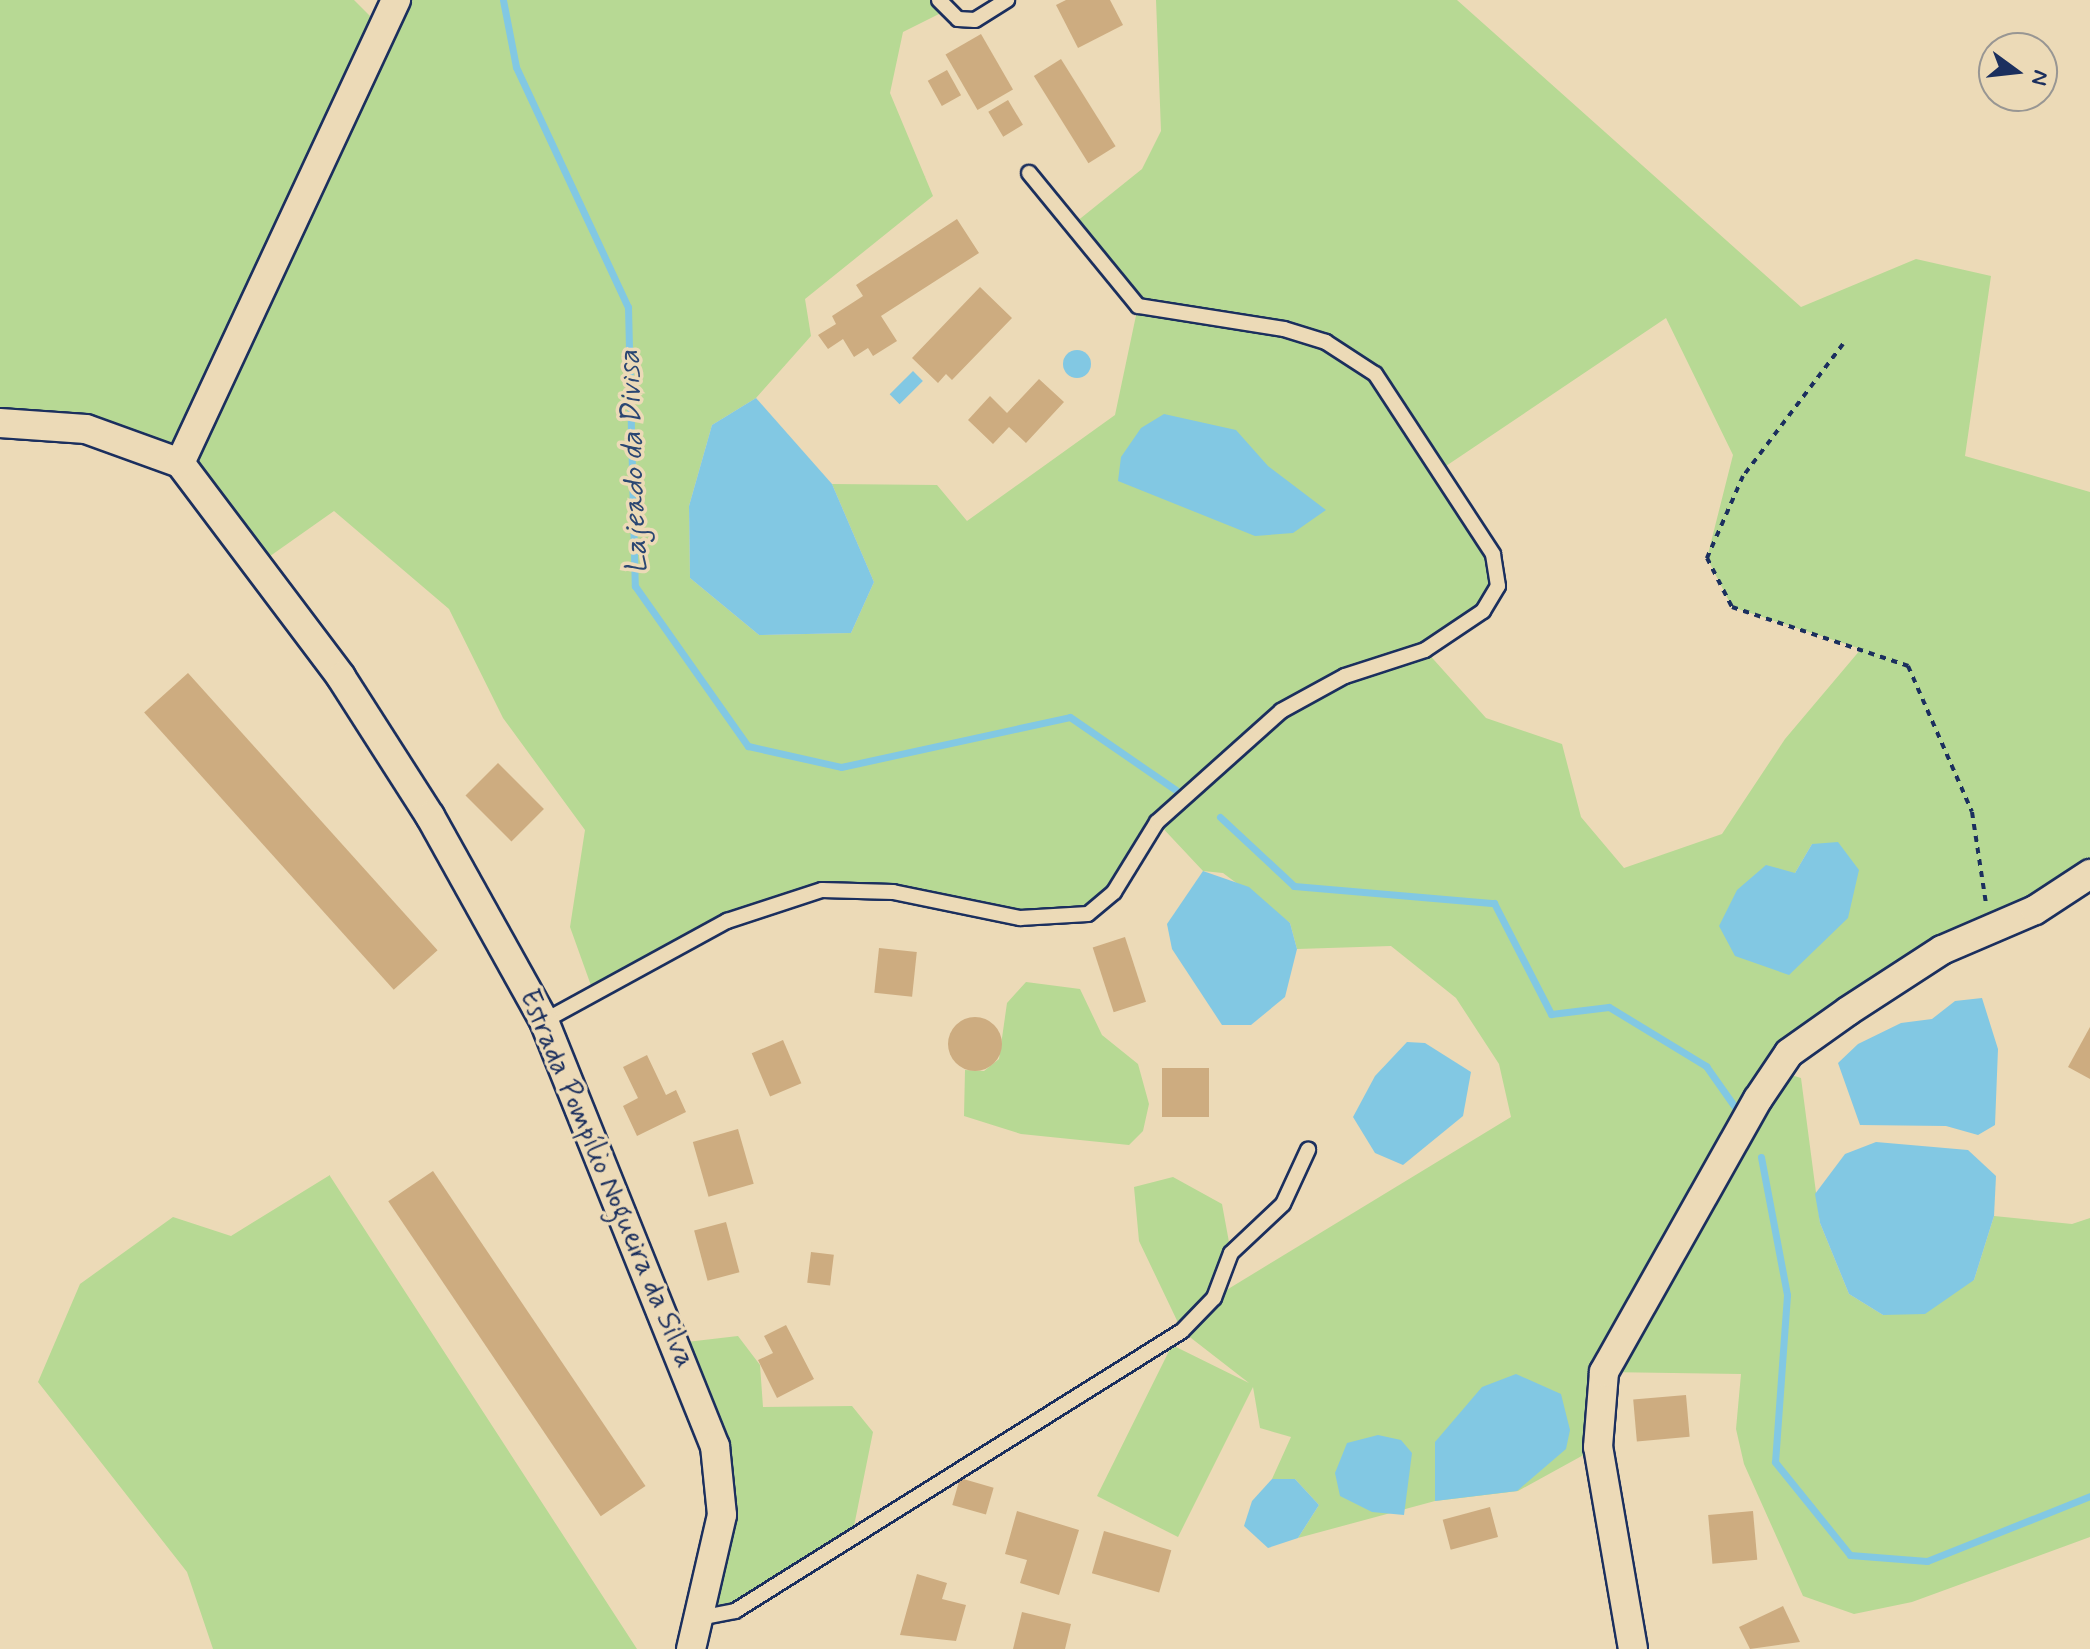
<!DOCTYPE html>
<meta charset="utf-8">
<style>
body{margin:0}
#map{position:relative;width:2090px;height:1649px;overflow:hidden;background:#ecdab7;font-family:Mynerve,sans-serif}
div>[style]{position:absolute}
.green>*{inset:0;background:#b7d994}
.water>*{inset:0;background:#82c8e3;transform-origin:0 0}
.round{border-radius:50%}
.stream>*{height:7px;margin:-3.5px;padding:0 3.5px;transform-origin:3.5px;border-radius:3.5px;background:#82c8e3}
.building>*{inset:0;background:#cdac80;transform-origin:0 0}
.path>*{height:4px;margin-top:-2px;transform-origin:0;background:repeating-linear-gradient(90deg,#1b2f5e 0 6px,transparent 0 12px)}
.roads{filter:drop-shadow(2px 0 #1b2f5e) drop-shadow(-2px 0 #1b2f5e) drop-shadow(0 2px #1b2f5e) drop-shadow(0 -2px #1b2f5e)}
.service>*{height:14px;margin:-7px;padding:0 7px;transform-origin:7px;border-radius:7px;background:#ecdab7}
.minor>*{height:28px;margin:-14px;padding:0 14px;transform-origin:14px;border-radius:14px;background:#ecdab7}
span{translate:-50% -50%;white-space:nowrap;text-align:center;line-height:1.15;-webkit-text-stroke:7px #ecdab7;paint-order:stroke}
.street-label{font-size:28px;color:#1b2f5e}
.water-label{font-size:30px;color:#2a4672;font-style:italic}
.north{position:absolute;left:1978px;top:32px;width:80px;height:80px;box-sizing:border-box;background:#ecdab7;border:2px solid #989693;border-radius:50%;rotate:105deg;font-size:22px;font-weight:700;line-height:32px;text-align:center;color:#1b2f5e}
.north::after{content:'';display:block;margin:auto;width:28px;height:36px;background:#1b2f5e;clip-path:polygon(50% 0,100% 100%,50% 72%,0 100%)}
</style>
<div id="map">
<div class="green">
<i style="clip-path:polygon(evenodd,0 0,354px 0,383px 29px,396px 0,939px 0,945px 11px,903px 32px,890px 93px,933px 196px,805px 299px,811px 336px,756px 398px,712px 425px,689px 506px,690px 578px,759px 635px,851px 633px,874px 582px,832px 484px,937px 485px,967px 521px,1115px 415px,1138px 306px,1071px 226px,1142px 169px,1161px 131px,1156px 0,1457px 0,1801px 307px,1916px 259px,1991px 276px,1965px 456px,2090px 492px,2090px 874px,1942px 950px,1778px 1071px,1801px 1078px,1820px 1223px,1849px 1294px,1883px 1315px,1974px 1280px,1994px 1216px,2072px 1224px,2090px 1218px,2090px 1537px,1912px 1602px,1854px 1614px,1803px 1596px,1744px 1464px,1736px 1429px,1741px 1374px,1604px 1372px,1598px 1447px,1518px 1491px,1435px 1501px,1298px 1538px,1319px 1505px,1295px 1479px,1272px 1479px,1291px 1437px,1260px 1428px,1253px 1387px,1178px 1537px,1097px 1496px,1172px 1345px,1249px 1383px,1182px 1331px,1139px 1241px,1134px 1187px,1173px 1177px,1222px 1204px,1231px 1253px,1215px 1297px,1511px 1117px,1499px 1064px,1456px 998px,1391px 946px,1297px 949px,1290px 923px,1223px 873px,1203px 871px,1157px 822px,1114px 892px,1069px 920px,893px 892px,803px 896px,727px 922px,593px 991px,570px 927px,585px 830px,503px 718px,449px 609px,334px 511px,256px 566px,180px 463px,0 423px,0 0,1666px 318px,1733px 455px,1707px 558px,1732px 607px,1861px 649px,1785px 739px,1722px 834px,1624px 868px,1581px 817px,1562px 744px,1486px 718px,1426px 651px,1483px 611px,1498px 570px,1440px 470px,1666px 318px,0 0,1812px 844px,1848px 917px,1795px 873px,1812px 844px)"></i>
<i style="clip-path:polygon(1026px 982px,1080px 989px,1102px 1035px,1138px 1064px,1149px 1104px,1143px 1131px,1129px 1145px,1021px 1134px,964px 1116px,965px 1070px,984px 1071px,999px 1059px,1007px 1003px)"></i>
<i style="clip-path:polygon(330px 1175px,330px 1176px,637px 1649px,213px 1649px,187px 1572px,38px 1382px,80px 1284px,173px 1217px,231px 1236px)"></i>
<i style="clip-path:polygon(738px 1336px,760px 1365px,763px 1407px,852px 1406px,873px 1432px,852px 1536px,735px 1611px,699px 1618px,722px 1514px,678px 1343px)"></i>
</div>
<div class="water">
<i class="round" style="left:1063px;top:350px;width:28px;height:28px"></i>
<i style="left:913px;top:371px;width:14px;height:33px;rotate:45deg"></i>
<i style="clip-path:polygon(756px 398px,832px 484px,874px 582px,851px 633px,759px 635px,690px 578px,689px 506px,712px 425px)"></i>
<i style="clip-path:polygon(1164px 414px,1236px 430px,1268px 466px,1326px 510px,1293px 533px,1255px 536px,1118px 481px,1121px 457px,1141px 428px)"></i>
<i style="clip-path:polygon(1838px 842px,1859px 870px,1848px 918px,1789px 975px,1735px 956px,1719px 926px,1737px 890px,1766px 865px,1795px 873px,1812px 844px)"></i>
<i style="clip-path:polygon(1203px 871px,1249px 887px,1290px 923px,1297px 949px,1285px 997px,1251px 1025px,1222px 1025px,1172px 949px,1167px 924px)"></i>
<i style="clip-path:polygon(1982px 998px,1998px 1049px,1995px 1125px,1978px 1135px,1946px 1126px,1860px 1125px,1838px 1063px,1858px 1044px,1901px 1023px,1932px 1019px,1955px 1001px)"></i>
<i style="clip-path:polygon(1407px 1042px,1425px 1043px,1471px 1072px,1463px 1116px,1403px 1165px,1375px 1153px,1353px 1117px,1375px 1076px)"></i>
<i style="clip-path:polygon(1876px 1142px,1968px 1150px,1996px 1176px,1994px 1216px,1974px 1280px,1925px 1314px,1883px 1315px,1849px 1294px,1820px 1223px,1815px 1194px,1845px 1154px)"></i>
<i style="clip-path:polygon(1516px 1374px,1561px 1394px,1570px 1430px,1566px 1449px,1517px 1491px,1435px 1501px,1435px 1442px,1482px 1387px)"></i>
<i style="clip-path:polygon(1378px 1435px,1401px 1440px,1412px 1453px,1404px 1515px,1372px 1512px,1340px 1496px,1335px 1473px,1347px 1443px)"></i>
<i style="clip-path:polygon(1272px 1479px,1295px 1479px,1319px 1505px,1298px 1538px,1268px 1548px,1244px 1526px,1252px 1501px)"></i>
</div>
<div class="stream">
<i style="left:503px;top:0;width:68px;rotate:79deg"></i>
<i style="left:516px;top:67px;width:265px;rotate:65deg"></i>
<i style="left:628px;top:307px;width:279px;rotate:88.6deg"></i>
<i style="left:635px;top:586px;width:196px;rotate:54.8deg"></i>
<i style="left:748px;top:746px;width:95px;rotate:12.7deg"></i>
<i style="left:841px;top:767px;width:234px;rotate:-12.3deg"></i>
<i style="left:1070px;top:717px;width:129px;rotate:34.6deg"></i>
<i style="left:1220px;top:817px;width:101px;rotate:43deg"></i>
<i style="left:1294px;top:886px;width:201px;rotate:4.9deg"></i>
<i style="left:1494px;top:903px;width:125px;rotate:62.8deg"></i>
<i style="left:1551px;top:1014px;width:58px;rotate:-6.9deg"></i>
<i style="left:1609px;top:1007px;width:114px;rotate:31.3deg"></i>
<i style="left:1706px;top:1066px;width:54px;rotate:54.8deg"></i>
<i style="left:1761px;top:1157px;width:140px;rotate:79.3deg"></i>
<i style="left:1787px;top:1295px;width:167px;rotate:94.1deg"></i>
<i style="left:1775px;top:1462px;width:119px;rotate:51.1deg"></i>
<i style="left:1850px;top:1555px;width:77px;rotate:4.5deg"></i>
<i style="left:1927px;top:1561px;width:175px;rotate:-21.7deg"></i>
</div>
<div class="building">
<i style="clip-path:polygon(1066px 0,1110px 0,1123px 25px,1078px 48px,1056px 5px)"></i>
<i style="left:981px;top:34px;width:64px;height:41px;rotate:60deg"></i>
<i style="left:1061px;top:59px;width:103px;height:32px;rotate:58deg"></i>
<i style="left:947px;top:70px;width:29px;height:22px;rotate:61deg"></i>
<i style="left:1008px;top:100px;width:29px;height:23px;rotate:59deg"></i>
<i style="clip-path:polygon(957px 219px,979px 253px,881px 316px,897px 341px,873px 356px,868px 348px,854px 357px,843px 339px,828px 349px,818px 335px,836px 324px,832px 316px,863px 296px,856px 285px)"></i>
<i style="clip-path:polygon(980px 287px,1012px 318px,952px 380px,946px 374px,938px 383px,912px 358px)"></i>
<i style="clip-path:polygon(1039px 379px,1064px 402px,1026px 443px,1009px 427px,993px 444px,968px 420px,990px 396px,1007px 413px)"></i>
<i style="left:188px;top:673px;width:373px;height:59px;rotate:48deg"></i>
<i style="left:498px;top:763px;width:65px;height:46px;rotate:45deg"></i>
<i style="left:1125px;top:937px;width:68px;height:34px;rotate:72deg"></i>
<i style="left:879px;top:948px;width:38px;height:45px;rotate:6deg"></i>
<i class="round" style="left:948px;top:1017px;width:54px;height:54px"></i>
<i style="clip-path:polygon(2090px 1027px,2090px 1079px,2068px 1067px)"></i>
<i style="left:783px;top:1040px;width:47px;height:34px;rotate:67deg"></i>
<i style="clip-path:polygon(647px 1055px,666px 1095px,676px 1090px,686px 1112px,637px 1136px,623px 1106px,638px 1098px,623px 1067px)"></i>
<i style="left:1209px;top:1068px;width:49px;height:47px;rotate:90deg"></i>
<i style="left:738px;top:1129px;width:57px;height:47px;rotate:74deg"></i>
<i style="left:433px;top:1171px;width:380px;height:54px;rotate:56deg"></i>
<i style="left:726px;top:1222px;width:52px;height:33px;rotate:75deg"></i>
<i style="left:811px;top:1252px;width:23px;height:31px;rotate:7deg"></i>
<i style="clip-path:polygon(786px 1325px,814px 1379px,777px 1398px,758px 1360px,773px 1353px,764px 1336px)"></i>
<i style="left:1686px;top:1395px;width:42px;height:53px;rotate:85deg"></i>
<i style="left:960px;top:1478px;width:35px;height:28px;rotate:16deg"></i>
<i style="left:1490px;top:1507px;width:31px;height:49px;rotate:75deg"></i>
<i style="clip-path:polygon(1017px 1511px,1079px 1530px,1059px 1595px,1020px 1583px,1027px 1560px,1005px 1554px)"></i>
<i style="left:1753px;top:1511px;width:49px;height:45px;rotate:85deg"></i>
<i style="left:1104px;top:1531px;width:70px;height:44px;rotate:16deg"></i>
<i style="clip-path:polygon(917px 1574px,947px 1583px,942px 1599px,966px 1605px,956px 1641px,900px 1635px)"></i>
<i style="clip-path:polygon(1783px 1606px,1800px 1642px,1750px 1649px,1739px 1627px)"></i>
<i style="clip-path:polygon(1022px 1612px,1071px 1624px,1065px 1649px,1013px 1649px)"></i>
</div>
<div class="path">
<i style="left:1843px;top:344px;width:166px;rotate:127.1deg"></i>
<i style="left:1743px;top:476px;width:90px;rotate:113.7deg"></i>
<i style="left:1707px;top:558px;width:55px;rotate:63deg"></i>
<i style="left:1732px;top:607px;width:186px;rotate:18.5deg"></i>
<i style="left:1908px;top:666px;width:159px;rotate:66.3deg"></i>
<i style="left:1972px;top:812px;width:92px;rotate:81.3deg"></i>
</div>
<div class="roads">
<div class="service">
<i style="left:939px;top:0;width:27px;rotate:45deg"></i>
<i style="left:958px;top:19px;width:17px;rotate:3deg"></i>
<i style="left:975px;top:20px;width:38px;rotate:-32deg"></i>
<i style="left:544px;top:1021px;width:209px;rotate:-28.7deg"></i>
<i style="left:727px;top:921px;width:100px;rotate:-18.1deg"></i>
<i style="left:822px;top:890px;width:71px;rotate:1.6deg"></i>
<i style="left:893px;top:892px;width:130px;rotate:11.6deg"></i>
<i style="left:1020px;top:918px;width:68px;rotate:-3.4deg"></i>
<i style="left:1088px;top:914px;width:34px;rotate:-40deg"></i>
<i style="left:1114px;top:892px;width:82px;rotate:-58.4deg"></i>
<i style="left:1157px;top:822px;width:166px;rotate:-41.8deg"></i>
<i style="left:1281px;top:711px;width:73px;rotate:-28.7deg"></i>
<i style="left:1345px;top:676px;width:84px;rotate:-18deg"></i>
<i style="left:1425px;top:650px;width:70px;rotate:-33.9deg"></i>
<i style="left:1483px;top:611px;width:29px;rotate:-59deg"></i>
<i style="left:1498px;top:586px;width:32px;rotate:-99deg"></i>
<i style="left:1493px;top:554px;width:215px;rotate:-123.2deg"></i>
<i style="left:1375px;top:374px;width:59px;rotate:-146.9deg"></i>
<i style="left:1326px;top:342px;width:44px;rotate:-162.8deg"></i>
<i style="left:1284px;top:329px;width:148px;rotate:-171deg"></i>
<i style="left:1138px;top:306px;width:172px;rotate:-129.3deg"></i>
<i style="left:699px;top:1618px;width:37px;rotate:-11deg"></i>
<i style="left:735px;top:1611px;width:527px;rotate:-32.06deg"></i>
<i style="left:1182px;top:1331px;width:46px;rotate:-45.9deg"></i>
<i style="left:1214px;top:1298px;width:48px;rotate:-69.3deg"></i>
<i style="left:1231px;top:1253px;width:71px;rotate:-43.3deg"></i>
<i style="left:1283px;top:1204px;width:60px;rotate:-65.2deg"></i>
</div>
<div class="minor">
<i style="left:0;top:423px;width:86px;rotate:4deg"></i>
<i style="left:86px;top:429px;width:100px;rotate:19.9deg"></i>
<i style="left:180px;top:463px;width:268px;rotate:53deg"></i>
<i style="left:341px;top:677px;width:165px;rotate:57.4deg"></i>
<i style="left:430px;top:816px;width:235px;rotate:60.9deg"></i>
<i style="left:544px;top:1021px;width:458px;rotate:68.1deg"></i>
<i style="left:715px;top:1446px;width:69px;rotate:84.2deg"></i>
<i style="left:722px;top:1515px;width:138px;rotate:103deg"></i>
<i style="left:180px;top:463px;width:511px;rotate:-64.99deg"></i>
<i style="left:1633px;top:1649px;width:205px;rotate:-99.8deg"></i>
<i style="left:1598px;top:1447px;width:75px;rotate:-85.4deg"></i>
<i style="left:1604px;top:1372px;width:313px;rotate:-60.6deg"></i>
<i style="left:1758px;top:1099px;width:55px;rotate:-56deg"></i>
<i style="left:1789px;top:1053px;width:72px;rotate:-35.4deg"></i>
<i style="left:1848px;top:1011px;width:112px;rotate:-33deg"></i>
<i style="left:1942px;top:950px;width:101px;rotate:-23.3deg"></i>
<i style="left:2035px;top:910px;width:66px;rotate:-33.2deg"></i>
</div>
</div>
<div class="street-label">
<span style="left:606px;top:1179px;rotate:67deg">Estrada Pompílio Nogueira da Silva</span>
</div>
<div class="water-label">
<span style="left:634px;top:462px;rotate:-92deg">Lajeado da Divisa</span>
</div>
<div class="north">N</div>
</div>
